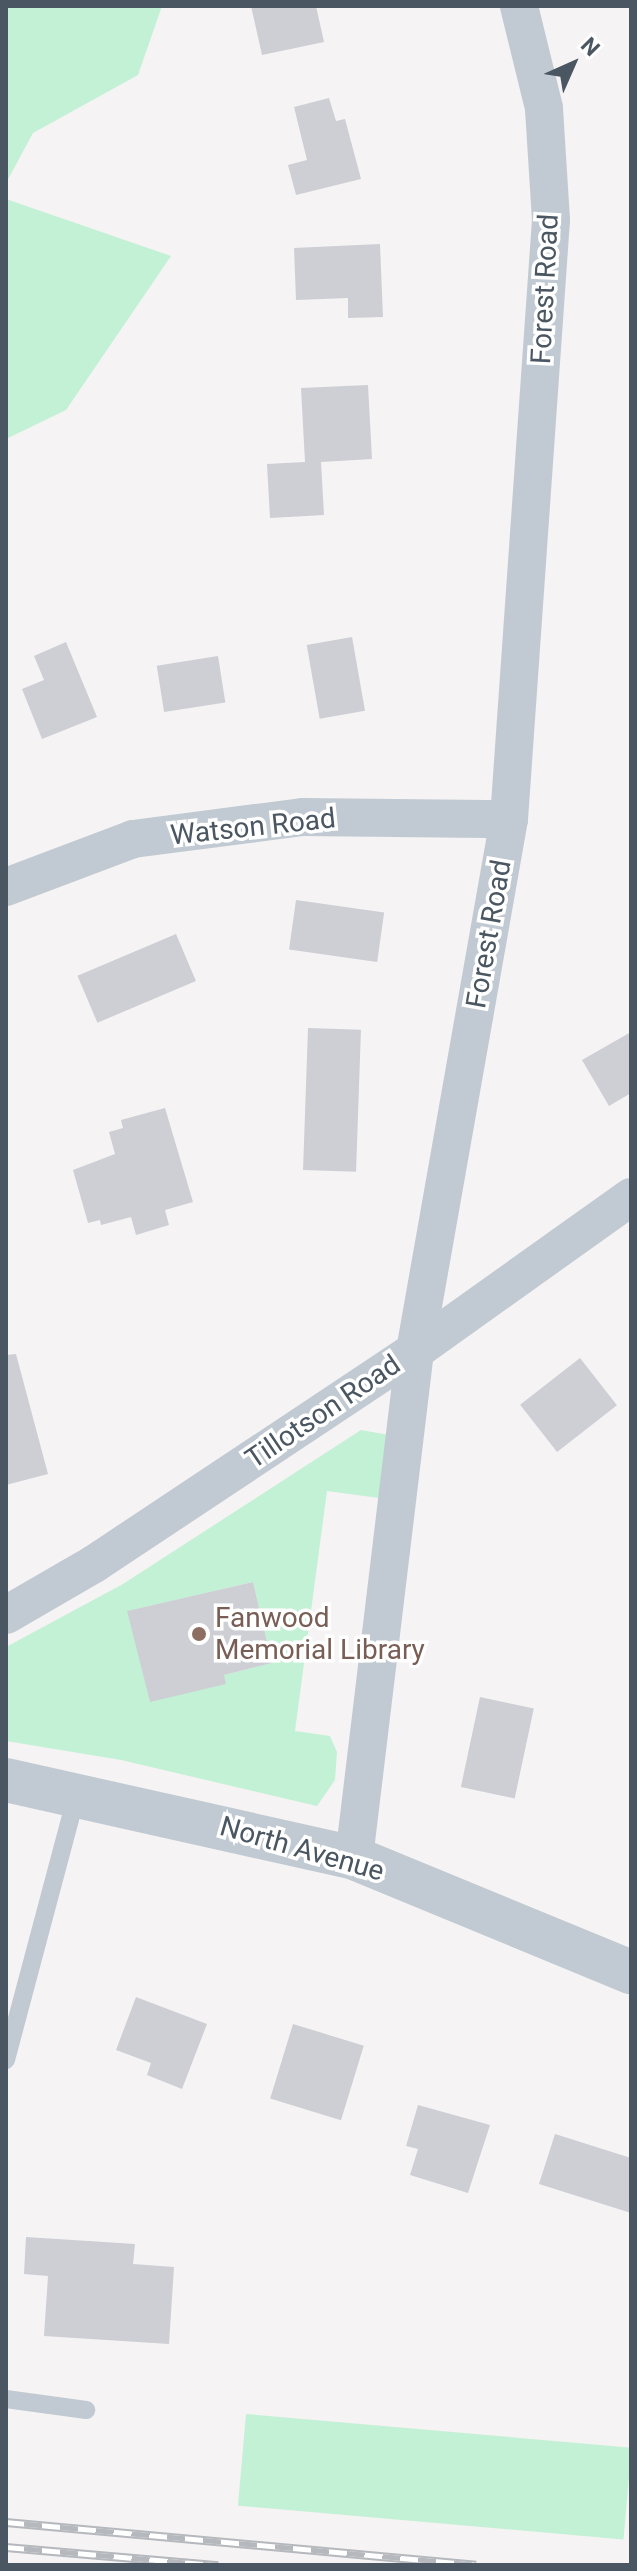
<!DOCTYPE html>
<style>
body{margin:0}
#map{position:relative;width:637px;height:2571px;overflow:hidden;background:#f5f3f3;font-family:Roboto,sans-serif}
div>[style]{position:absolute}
.green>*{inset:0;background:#c3f1d5;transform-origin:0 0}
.building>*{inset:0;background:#cdcfd5;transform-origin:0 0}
.service>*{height:18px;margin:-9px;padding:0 9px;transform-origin:9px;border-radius:9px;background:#c1cad2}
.minor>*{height:38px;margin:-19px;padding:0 19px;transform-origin:19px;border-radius:19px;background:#c1cad2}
.tertiary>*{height:44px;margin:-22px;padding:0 22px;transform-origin:22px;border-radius:22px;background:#c1cad2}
.rail>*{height:9px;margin-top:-4.5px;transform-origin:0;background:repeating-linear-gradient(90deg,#fff 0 18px,#b5b8bd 0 36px);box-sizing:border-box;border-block:2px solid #b5b8bd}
.dots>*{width:22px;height:22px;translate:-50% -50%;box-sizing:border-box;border:4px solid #fff;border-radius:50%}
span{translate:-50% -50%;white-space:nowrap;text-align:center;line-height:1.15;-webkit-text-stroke:7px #fff;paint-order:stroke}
.street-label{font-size:28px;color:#4a5661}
.education-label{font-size:28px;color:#785e54}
.left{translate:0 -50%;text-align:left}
.frame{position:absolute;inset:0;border:8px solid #4a5661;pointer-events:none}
.north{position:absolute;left:533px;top:24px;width:80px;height:80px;-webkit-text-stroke:6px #fff;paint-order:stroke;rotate:45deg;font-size:22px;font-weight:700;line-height:32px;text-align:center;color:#4a5661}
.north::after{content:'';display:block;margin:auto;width:28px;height:36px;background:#4a5661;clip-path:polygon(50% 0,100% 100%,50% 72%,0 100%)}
</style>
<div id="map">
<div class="green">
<i style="clip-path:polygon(6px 6px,162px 6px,138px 75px,33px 133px,6px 183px)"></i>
<i style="clip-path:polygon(6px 199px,171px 256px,66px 410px,6px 439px)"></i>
<i style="clip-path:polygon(evenodd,361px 1430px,389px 1435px,379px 1498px,327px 1491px,295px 1731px,330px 1736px,337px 1752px,335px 1780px,317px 1806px,121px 1760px,6px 1741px,6px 1647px,123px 1584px,361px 1430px,253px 1582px,272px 1663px,224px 1675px,225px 1684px,150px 1701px,128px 1611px,253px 1582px)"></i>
<i style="left:246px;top:2414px;width:387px;height:92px;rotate:5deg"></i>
</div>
<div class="building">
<i style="clip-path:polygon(251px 6px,316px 6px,324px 42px,262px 55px)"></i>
<i style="clip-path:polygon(329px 98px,336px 121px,345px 119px,361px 179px,296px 195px,288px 165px,307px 160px,294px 107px)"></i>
<i style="clip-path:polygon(380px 244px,383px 317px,348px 318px,348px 298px,296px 300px,294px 248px)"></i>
<i style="clip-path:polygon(368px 385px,372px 459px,321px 462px,324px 515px,270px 518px,267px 464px,305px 462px,301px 388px)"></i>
<i style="left:352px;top:637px;width:75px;height:46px;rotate:80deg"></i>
<i style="clip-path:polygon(66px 642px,97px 717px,42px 739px,22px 689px,44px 680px,34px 656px)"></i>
<i style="left:218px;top:656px;width:47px;height:62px;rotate:81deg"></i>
<i style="left:296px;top:900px;width:89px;height:50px;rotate:8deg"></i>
<i style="left:176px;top:934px;width:51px;height:107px;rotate:67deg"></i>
<i style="left:308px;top:1028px;width:53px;height:142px;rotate:2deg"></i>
<i style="clip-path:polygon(631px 1032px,631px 1093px,609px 1106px,582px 1060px)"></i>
<i style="clip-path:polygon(165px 1108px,193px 1202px,165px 1210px,169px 1225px,136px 1235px,131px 1217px,101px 1225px,100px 1220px,88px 1223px,73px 1170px,115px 1154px,109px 1132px,123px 1128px,121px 1120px)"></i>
<i style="clip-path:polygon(16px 1354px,48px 1474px,6px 1485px,6px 1355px)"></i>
<i style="left:580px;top:1358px;width:60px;height:76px;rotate:52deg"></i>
<i style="clip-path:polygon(253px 1582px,272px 1663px,224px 1675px,226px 1684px,150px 1702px,127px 1611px)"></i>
<i style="left:480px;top:1697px;width:55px;height:92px;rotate:12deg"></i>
<i style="clip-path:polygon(136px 1997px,207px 2024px,182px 2089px,147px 2075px,151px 2063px,116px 2050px)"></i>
<i style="left:293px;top:2024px;width:74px;height:78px;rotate:17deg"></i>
<i style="clip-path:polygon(418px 2105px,490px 2125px,468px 2193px,410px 2175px,418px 2149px,406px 2146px)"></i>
<i style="clip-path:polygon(555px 2134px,631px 2158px,631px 2213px,539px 2184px)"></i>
<i style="clip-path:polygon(26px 2237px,135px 2244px,133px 2264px,174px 2267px,169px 2344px,44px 2336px,48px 2276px,24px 2274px)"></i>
</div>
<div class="service">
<i style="left:6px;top:2060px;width:275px;rotate:-75.1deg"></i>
<i style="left:6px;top:2399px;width:81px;rotate:7.8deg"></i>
</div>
<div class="minor">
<i style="left:6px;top:887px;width:136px;rotate:-20.7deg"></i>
<i style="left:133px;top:839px;width:171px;rotate:-7.4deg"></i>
<i style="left:303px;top:817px;width:206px;rotate:0.6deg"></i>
<i style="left:6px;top:1615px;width:102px;rotate:-30.1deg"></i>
<i style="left:94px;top:1564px;width:385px;rotate:-33.6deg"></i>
<i style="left:415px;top:1351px;width:265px;rotate:-35.5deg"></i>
<i style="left:354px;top:1858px;width:511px;rotate:-83.14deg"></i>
<i style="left:415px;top:1351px;width:540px;rotate:-79.98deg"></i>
<i style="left:509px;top:819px;width:600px;rotate:-85.99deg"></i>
<i style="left:551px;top:220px;width:112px;rotate:-93.6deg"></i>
<i style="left:544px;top:108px;width:105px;rotate:-103.8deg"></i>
</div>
<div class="tertiary">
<i style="left:6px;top:1780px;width:357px;rotate:12.6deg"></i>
<i style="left:354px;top:1858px;width:300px;rotate:22.4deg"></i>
</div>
<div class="rail">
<i style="left:6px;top:2522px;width:472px;rotate:5.2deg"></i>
<i style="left:6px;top:2547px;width:213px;rotate:4.9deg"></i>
</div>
<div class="dots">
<i style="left:199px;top:1634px;background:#8d6e63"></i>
</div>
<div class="street-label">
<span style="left:545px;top:289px;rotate:-87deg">Forest Road</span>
<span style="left:253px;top:827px;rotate:-6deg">Watson Road</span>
<span style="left:489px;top:934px;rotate:-80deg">Forest Road</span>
<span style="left:323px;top:1412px;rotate:-34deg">Tillotson Road</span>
<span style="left:302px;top:1849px;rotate:16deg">North Avenue</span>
</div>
<div class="education-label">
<span class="left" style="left:215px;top:1634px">Fanwood<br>Memorial Library</span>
</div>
<div class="frame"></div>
<div class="north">N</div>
</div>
